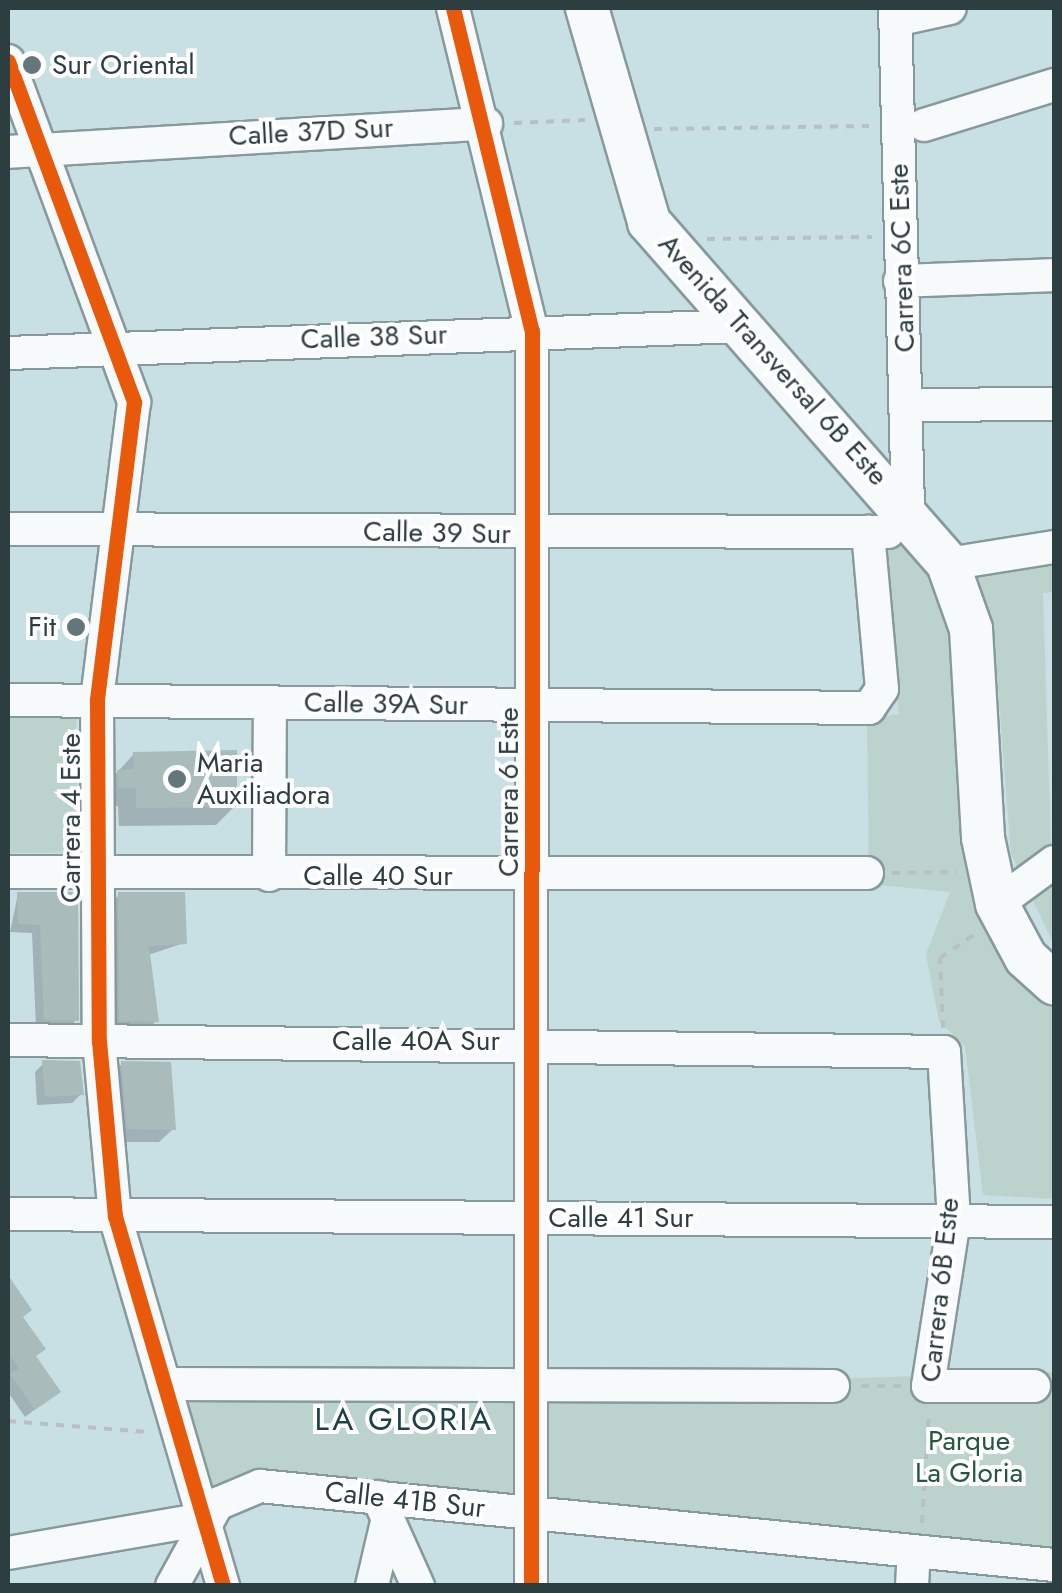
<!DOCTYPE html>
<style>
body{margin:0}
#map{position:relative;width:1062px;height:1593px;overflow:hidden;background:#c8dfe3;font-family:Jost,sans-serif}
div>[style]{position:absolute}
.green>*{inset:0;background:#bbd3cc;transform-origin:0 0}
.shadow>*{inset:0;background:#0003}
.building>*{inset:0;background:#a9bbbb}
.path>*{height:4px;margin-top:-2px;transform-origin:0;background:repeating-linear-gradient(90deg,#b8c0c1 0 8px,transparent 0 16px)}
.roads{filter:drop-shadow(2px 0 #87999c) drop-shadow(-2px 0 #87999c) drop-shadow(0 2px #87999c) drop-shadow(0 -2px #87999c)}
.minor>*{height:32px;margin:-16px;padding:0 16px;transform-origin:16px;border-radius:16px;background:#f7fafb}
.major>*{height:42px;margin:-21px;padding:0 21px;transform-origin:21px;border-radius:21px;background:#f7fafb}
.cycleway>*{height:15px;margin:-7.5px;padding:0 7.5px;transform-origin:7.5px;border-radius:7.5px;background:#e8590c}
.dots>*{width:28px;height:28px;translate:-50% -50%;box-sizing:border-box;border:5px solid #fff;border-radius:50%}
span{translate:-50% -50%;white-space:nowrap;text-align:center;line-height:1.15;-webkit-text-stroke:8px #fff;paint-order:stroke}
.poi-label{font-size:28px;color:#2d3e41}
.left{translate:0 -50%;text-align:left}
.right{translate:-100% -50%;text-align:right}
.street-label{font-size:28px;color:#2d3e41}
.park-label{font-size:28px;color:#24573e}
.quarter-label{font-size:32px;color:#1c4248;letter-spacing:2.5px}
.frame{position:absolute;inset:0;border:10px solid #2d3e41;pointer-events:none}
</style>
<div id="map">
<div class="green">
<i style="clip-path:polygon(917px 542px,943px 595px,1002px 955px,1054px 1007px,1054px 1199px,983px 1195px,965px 1046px,939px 1021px,926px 954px,950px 892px,869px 884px,867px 719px,899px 714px,882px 550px)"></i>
<i style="clip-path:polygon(1054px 558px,1054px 592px,1043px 593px,1054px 945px,1011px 854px,993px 623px,975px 571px)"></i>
<i style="left:76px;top:711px;width:141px;height:68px;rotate:89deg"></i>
<i style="clip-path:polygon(1054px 1372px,1054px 1549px,213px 1498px,180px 1399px)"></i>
</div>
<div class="shadow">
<i style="clip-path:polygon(134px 754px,235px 806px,216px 825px,119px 826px,118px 806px,100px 806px,100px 791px)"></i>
<i style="clip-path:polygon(18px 894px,76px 895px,76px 1020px,68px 1028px,36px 1028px,32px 933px,10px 932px)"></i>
<i style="clip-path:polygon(119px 895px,184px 943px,148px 955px,156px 1021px,146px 1031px,109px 1031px,109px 905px)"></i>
<i style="clip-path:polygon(44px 1063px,81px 1094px,72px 1103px,37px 1105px,35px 1072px)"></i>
<i style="clip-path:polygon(122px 1064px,173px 1129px,159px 1142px,114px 1142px,108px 1078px)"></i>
<i style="clip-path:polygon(8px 1281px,34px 1357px,58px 1392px,25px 1417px,8px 1392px)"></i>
</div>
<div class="building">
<i style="clip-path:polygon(237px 750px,237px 807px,136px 808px,136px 788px,118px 788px,117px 770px,134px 769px,133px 752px)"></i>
<i style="clip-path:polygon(17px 892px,78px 892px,79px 1021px,44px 1020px,40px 925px,18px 924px)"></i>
<i style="clip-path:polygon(118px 892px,185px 892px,187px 944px,149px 946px,159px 1022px,119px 1021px)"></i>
<i style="clip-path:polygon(42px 1060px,80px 1061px,84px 1095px,45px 1097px)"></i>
<i style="clip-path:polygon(121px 1061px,171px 1062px,176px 1130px,127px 1129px)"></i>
<i style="clip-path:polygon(8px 1275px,32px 1310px,23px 1317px,46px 1349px,36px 1356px,61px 1392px,35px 1410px,10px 1374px,19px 1368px,8px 1352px)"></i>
</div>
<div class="path">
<i style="left:514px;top:123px;width:71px;rotate:-2.4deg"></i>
<i style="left:654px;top:129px;width:215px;rotate:-0.8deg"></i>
<i style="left:707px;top:239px;width:165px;rotate:-0.7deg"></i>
<i style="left:892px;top:873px;width:65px;rotate:-0.9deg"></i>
<i style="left:943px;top:1028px;width:70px;rotate:-92.5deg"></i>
<i style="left:940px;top:958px;width:46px;rotate:-34.4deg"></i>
<i style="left:861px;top:1386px;width:40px"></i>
<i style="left:8px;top:1421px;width:140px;rotate:4.5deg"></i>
<i style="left:922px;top:1523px;width:109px;rotate:-86.3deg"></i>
</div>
<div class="roads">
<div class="minor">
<i style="left:453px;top:8px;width:333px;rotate:76.3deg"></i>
<i style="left:532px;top:331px;width:1255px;rotate:90.05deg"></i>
<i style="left:895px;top:8px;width:500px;rotate:88.51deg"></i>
<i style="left:896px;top:20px;width:55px;rotate:-12.5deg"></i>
<i style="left:8px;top:61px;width:364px;rotate:69.7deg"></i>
<i style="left:134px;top:402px;width:300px;rotate:97.1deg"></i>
<i style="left:97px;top:700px;width:341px;rotate:89.7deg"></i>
<i style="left:99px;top:1041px;width:176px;rotate:84.8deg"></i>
<i style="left:115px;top:1216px;width:385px;rotate:73.7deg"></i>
<i style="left:924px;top:125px;width:136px;rotate:-17.1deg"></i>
<i style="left:8px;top:152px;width:479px;rotate:-3.4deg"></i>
<i style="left:900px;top:281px;width:154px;rotate:-2.2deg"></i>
<i style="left:8px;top:353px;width:734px;rotate:-2.11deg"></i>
<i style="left:909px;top:405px;width:145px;rotate:-0.4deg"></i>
<i style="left:8px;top:529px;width:880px;rotate:0.2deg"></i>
<i style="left:948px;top:564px;width:107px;rotate:-9.1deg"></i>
<i style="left:8px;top:700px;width:861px;rotate:0.53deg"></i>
<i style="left:869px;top:708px;width:23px;rotate:-56deg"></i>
<i style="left:882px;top:689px;width:158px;rotate:-95.1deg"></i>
<i style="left:8px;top:872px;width:859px;rotate:0.07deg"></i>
<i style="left:269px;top:875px;width:173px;rotate:-89.7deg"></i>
<i style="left:997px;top:904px;width:71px;rotate:-36.4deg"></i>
<i style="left:8px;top:1040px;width:936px;rotate:0.73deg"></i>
<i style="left:944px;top:1052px;width:168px;rotate:86.6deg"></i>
<i style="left:954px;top:1220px;width:168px;rotate:98.9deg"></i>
<i style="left:928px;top:1386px;width:106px"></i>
<i style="left:8px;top:1214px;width:1046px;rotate:0.44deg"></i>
<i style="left:164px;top:1384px;width:669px;rotate:0.17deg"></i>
<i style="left:378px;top:1497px;width:98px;rotate:65.8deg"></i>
<i style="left:8px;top:1553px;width:199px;rotate:-9.8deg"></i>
<i style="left:172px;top:1586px;width:94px;rotate:-61.2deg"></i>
<i style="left:217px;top:1504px;width:47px;rotate:-22.7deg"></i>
<i style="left:260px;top:1486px;width:798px;rotate:5.68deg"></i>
<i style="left:372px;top:1586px;width:70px;rotate:-76.8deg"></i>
<i style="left:912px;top:1586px;width:34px;rotate:-87deg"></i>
</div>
<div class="major">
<i style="left:587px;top:8px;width:223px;rotate:73.8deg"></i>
<i style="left:649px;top:222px;width:454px;rotate:48.8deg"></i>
<i style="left:948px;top:564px;width:69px;rotate:70.5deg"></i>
<i style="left:971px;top:629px;width:209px;rotate:86.7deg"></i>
<i style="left:983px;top:838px;width:67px;rotate:78deg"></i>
<i style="left:997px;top:904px;width:61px;rotate:61.8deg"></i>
<i style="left:1026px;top:958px;width:38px;rotate:42deg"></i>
</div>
</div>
<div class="cycleway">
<i style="left:453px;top:8px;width:333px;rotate:76.3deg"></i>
<i style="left:532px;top:331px;width:1255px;rotate:90.05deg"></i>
<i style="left:8px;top:61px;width:364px;rotate:69.7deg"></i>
<i style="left:134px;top:402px;width:300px;rotate:97.1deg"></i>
<i style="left:97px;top:700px;width:341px;rotate:89.7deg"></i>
<i style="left:99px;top:1041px;width:176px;rotate:84.8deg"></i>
<i style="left:115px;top:1216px;width:385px;rotate:73.7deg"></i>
</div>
<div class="dots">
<i style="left:32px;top:65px;background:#63767a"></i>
<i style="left:76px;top:627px;background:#63767a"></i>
<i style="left:177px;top:779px;background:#63767a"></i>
</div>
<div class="poi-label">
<span class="left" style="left:52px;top:65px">Sur Oriental</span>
<span class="right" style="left:56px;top:627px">Fit</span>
<span class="left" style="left:197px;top:779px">Maria<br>Auxiliadora</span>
</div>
<div class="street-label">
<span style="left:311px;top:132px;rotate:-3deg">Calle 37D Sur</span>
<span style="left:902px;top:258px;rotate:-92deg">Carrera 6C Este</span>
<span style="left:374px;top:337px;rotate:-2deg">Calle 38 Sur</span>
<span style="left:773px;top:360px;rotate:48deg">Avenida Transversal 6B Este</span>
<span style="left:437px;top:533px;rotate:1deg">Calle 39 Sur</span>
<span style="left:386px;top:704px;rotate:1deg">Calle 39A Sur</span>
<span style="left:509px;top:792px;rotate:-90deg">Carrera 6 Este</span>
<span style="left:71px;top:818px;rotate:-90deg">Carrera 4 Este</span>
<span style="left:378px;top:876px">Calle 40 Sur</span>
<span style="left:416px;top:1041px">Calle 40A Sur</span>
<span style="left:621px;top:1218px">Calle 41 Sur</span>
<span style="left:940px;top:1290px;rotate:-84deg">Carrera 6B Este</span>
<span style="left:405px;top:1500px;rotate:6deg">Calle 41B Sur</span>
</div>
<div class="park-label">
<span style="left:969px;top:1457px">Parque<br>La Gloria</span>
</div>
<div class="quarter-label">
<span style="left:404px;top:1419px">LA GLORIA</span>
</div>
<div class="frame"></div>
</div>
